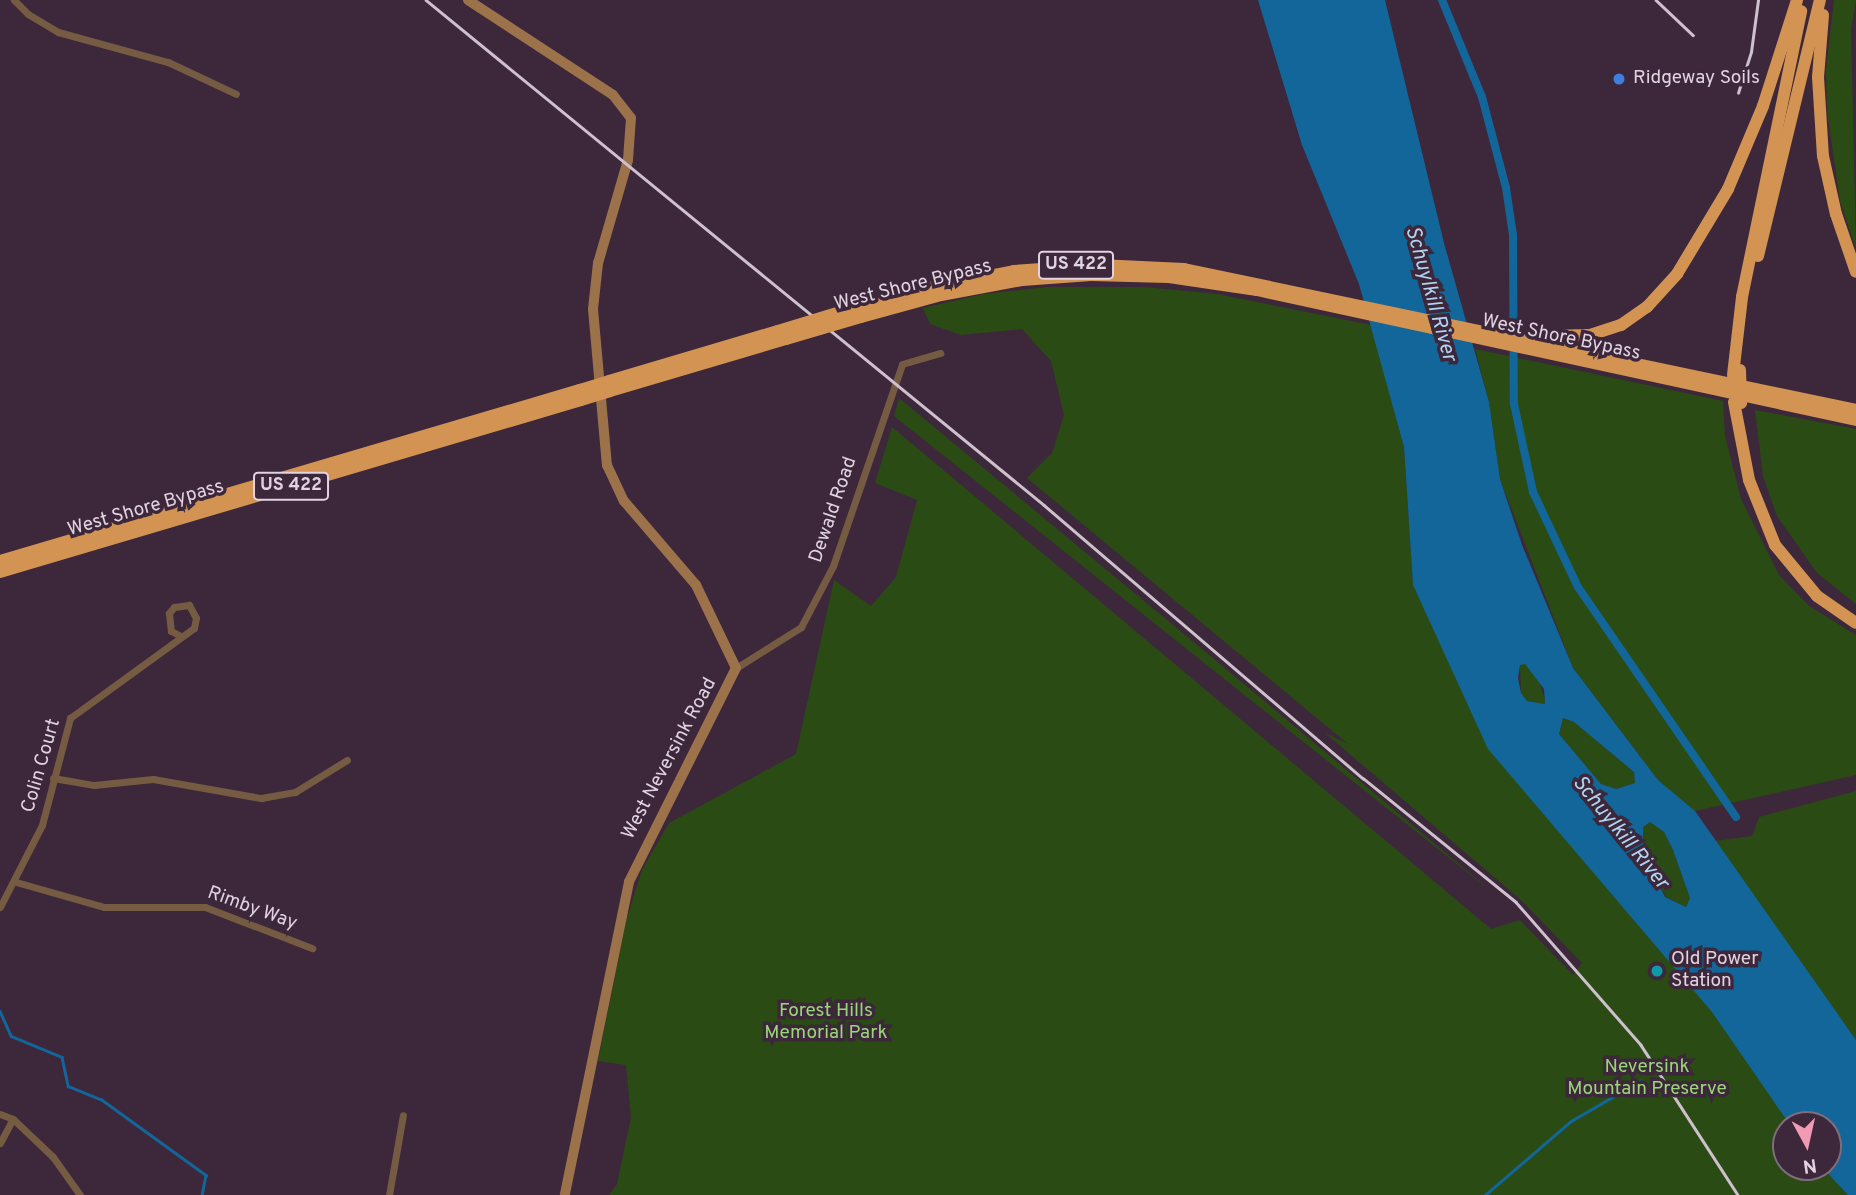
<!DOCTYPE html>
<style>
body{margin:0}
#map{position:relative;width:1856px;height:1195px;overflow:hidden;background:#3d273b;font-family:Overpass,sans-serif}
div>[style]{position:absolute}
.green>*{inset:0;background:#2a4c14}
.water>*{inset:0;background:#12669a}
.stream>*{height:2.5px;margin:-1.25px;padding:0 1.25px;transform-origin:1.25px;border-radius:1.25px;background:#12669a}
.canal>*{height:8px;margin:-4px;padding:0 4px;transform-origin:4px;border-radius:4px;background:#12669a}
.street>*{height:7px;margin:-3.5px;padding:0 3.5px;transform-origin:3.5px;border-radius:3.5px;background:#755b42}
.secondary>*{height:10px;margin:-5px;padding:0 5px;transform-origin:5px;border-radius:5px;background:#9b724a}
.highway>*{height:12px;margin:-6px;padding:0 6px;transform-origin:6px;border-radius:6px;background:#d39453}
.rail>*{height:2.5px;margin:-1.25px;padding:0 1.25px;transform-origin:1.25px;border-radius:1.25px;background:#cec0cd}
.highway-bridge>*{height:12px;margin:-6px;padding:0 6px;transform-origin:6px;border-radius:6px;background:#d39453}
.dots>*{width:19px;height:19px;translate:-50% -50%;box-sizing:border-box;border:4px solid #3d273b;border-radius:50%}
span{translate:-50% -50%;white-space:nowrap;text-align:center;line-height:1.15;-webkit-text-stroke:7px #3d273b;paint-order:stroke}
.shield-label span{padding:2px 5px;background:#3d273b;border:2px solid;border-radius:5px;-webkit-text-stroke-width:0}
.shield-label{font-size:18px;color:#e1d3e0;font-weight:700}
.poi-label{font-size:19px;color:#e1d3e0}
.left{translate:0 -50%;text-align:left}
.street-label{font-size:19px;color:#e1d3e0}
.park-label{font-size:19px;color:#99d778}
.water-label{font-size:21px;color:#b0d5f2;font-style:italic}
.north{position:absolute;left:1772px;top:1111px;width:70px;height:70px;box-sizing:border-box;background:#3d273b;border:2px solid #7f6c7d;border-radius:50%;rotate:172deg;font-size:19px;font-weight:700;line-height:28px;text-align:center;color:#e1d3e0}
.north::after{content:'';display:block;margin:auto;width:24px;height:32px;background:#f19ab3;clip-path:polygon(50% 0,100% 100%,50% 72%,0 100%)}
</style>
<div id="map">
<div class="green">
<i style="clip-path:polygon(1834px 0,1856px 0,1851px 29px,1856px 249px,1840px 201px,1827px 111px,1826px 70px)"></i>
<i style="clip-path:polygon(evenodd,1048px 287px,1144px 287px,1217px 294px,1371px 325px,1404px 447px,1413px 585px,1438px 637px,1504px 698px,1856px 1136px,1856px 1195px,609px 1195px,617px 1184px,631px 1117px,626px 1065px,598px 1061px,626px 921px,642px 870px,669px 823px,796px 754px,834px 580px,871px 606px,896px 577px,917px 500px,875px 483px,892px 427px,1491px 929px,1520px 920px,1573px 975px,1582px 963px,1521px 900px,1325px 733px,1348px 744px,1027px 478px,1052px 453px,1064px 415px,1051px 361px,1022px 329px,961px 335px,930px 324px,923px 308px,984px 294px,1048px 287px,1786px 1125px,1828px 1125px,1828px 1167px,1786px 1167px,1786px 1125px)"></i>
<i style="clip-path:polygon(1475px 349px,1723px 401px,1725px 436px,1741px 499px,1779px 575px,1809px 606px,1856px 635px,1856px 775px,1695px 811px,1658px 780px,1573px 668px,1500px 479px,1489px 402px)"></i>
<i style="clip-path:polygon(899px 398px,1202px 649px,1497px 896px,894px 416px)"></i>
<i style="clip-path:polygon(1755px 410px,1856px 429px,1856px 604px,1817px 573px,1777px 516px,1763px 476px)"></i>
<i style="clip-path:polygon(1520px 664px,1525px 664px,1539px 681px,1546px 704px,1527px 701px,1521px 693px)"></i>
<i style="clip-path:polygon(1563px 718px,1574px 722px,1634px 772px,1635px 783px,1615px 789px,1601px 784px,1559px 734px)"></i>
<i style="clip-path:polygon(1856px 791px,1856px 1040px,1715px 841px,1752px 836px,1759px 817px)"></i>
<i style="clip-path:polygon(1650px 822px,1664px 832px,1673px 850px,1690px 898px,1686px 907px,1666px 897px,1643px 851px,1643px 827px)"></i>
</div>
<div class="water">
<i style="clip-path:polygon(evenodd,1258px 0,1385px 0,1444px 243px,1489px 402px,1500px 479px,1522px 545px,1573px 668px,1658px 780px,1695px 811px,1856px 1040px,1856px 1195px,1848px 1195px,1822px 1167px,1828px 1167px,1828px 1125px,1790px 1125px,1712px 1012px,1488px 749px,1413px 585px,1404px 447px,1359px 284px,1302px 145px,1258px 0,1525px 664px,1544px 689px,1545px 704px,1527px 701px,1521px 693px,1518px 678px,1520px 665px,1525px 664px,1258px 0,1563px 718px,1574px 722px,1634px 772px,1635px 783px,1616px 789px,1601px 784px,1559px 734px,1563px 718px,1258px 0,1650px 822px,1664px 832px,1673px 850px,1690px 898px,1686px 907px,1665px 897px,1643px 851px,1643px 827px,1650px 822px)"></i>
</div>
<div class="stream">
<i style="left:0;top:1011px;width:27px;rotate:66deg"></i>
<i style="left:11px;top:1036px;width:55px;rotate:22.4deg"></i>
<i style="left:62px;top:1057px;width:30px;rotate:78deg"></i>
<i style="left:68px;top:1086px;width:35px;rotate:22deg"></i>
<i style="left:101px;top:1099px;width:130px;rotate:35.9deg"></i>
<i style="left:206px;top:1175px;width:20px;rotate:101deg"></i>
<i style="left:1485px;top:1195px;width:113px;rotate:-40.7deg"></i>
<i style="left:1571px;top:1121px;width:80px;rotate:-30.1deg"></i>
</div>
<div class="canal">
<i style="left:1442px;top:0;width:105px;rotate:67.6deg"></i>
<i style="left:1482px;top:97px;width:94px;rotate:75.2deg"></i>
<i style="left:1506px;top:188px;width:48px;rotate:81.5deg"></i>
<i style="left:1513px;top:235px;width:169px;rotate:89.7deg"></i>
<i style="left:1514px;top:404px;width:90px;rotate:77.8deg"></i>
<i style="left:1533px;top:492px;width:105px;rotate:64.7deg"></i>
<i style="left:1578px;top:587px;width:279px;rotate:55.5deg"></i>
</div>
<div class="street">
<i style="left:14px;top:0;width:20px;rotate:45deg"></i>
<i style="left:28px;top:14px;width:35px;rotate:31deg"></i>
<i style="left:58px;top:32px;width:114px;rotate:15.3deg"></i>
<i style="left:168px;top:62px;width:75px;rotate:25.2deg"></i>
<i style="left:736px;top:668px;width:77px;rotate:-32.2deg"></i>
<i style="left:801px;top:627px;width:69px;rotate:-62.3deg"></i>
<i style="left:833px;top:566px;width:213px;rotate:-71.1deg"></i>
<i style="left:902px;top:364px;width:40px;rotate:-16deg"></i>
<i style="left:53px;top:778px;width:42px;rotate:9.7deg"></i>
<i style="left:94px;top:785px;width:59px;rotate:-5.8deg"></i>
<i style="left:153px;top:779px;width:110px;rotate:10deg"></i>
<i style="left:261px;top:798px;width:35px;rotate:-10deg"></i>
<i style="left:295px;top:792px;width:61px;rotate:-31.6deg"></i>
<i style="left:16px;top:882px;width:91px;rotate:15.9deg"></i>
<i style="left:104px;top:907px;width:101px"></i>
<i style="left:205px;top:907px;width:115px;rotate:21deg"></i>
<i style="left:0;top:907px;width:92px;rotate:-62.9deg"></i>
<i style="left:42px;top:825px;width:111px;rotate:-75.3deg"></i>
<i style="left:70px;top:718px;width:153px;rotate:-36deg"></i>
<i style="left:194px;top:628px;width:10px;rotate:-79deg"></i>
<i style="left:196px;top:618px;width:15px;rotate:-118deg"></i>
<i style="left:189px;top:605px;width:15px;rotate:172deg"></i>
<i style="left:174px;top:607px;width:8px;rotate:130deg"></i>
<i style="left:169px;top:613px;width:18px;rotate:84deg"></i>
<i style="left:171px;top:631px;width:11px;rotate:27deg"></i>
<i style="left:0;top:1114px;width:14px;rotate:21deg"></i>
<i style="left:13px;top:1119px;width:55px;rotate:43.5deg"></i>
<i style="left:53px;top:1157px;width:47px;rotate:54.6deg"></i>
<i style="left:0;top:1143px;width:27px;rotate:-62deg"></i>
<i style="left:389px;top:1195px;width:81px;rotate:-80.1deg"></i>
</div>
<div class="secondary">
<i style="left:468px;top:0;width:173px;rotate:33.2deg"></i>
<i style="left:613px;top:95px;width:29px;rotate:52deg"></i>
<i style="left:631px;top:118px;width:42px;rotate:94.1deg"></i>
<i style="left:628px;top:160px;width:107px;rotate:106.2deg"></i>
<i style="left:598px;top:263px;width:46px;rotate:96.2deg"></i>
<i style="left:593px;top:309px;width:157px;rotate:84.9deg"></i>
<i style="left:607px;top:465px;width:40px;rotate:65deg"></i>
<i style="left:624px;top:501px;width:111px;rotate:49.4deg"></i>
<i style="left:696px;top:585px;width:92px;rotate:64.3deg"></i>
<i style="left:736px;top:668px;width:239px;rotate:116.6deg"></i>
<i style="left:629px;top:882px;width:319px;rotate:101.6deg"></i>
</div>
<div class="highway">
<i style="left:1823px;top:15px;width:62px;rotate:94.6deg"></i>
<i style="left:1818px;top:77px;width:79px;rotate:86.4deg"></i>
<i style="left:1823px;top:156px;width:59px;rotate:77.4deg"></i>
<i style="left:1836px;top:214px;width:61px;rotate:71deg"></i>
<i style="left:1758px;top:256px;width:263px;rotate:-76.4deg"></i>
<i style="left:853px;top:308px;width:57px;rotate:-16.2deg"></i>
<i style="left:908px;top:292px;width:108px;rotate:-11.2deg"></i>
<i style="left:1014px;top:271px;width:85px;rotate:-4deg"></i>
<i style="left:1099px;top:265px;width:85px;rotate:2.7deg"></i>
<i style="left:1184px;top:269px;width:687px;rotate:11.85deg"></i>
<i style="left:861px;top:317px;width:83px;rotate:-15.4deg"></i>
<i style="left:941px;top:295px;width:82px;rotate:-10.5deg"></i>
<i style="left:1022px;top:280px;width:69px;rotate:-4.1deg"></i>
<i style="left:1091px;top:275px;width:78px;rotate:1.5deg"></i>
<i style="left:1169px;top:277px;width:89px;rotate:8.4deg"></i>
<i style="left:1257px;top:290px;width:613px;rotate:12.24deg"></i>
<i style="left:1545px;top:336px;width:45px;rotate:-1.3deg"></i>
<i style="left:1590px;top:335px;width:33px;rotate:-18deg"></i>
<i style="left:1621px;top:325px;width:32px;rotate:-35deg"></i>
<i style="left:1647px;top:307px;width:45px;rotate:-47.7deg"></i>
<i style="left:1677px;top:274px;width:99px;rotate:-59deg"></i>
<i style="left:1728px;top:189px;width:90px;rotate:-67.1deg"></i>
<i style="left:1763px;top:106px;width:111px;rotate:-72.2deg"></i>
<i style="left:1733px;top:375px;width:79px;rotate:-83.4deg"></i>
<i style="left:1742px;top:297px;width:292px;rotate:-78.3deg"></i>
<i style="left:609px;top:381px;width:176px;rotate:-16.5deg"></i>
<i style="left:610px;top:391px;width:184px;rotate:-16.5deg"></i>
<i style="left:1734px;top:402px;width:79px;rotate:79.1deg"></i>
<i style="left:1749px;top:480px;width:70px;rotate:68.2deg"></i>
<i style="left:1775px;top:545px;width:66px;rotate:50.5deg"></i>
<i style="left:1817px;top:596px;width:47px;rotate:34.7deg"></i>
<i style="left:0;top:561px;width:605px;rotate:-16.43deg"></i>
<i style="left:0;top:572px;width:606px;rotate:-16.49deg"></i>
</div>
<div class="rail">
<i style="left:426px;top:0;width:798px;rotate:39.25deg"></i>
<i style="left:1044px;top:505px;width:420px;rotate:40.6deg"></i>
<i style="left:1363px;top:778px;width:197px;rotate:39deg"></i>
<i style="left:1516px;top:902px;width:190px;rotate:48.8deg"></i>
<i style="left:1641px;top:1045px;width:179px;rotate:57.1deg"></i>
<i style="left:1656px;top:0;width:51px;rotate:43.4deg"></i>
<i style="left:1738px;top:93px;width:43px;rotate:-72.4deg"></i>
<i style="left:1751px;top:52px;width:52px;rotate:-82.3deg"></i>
</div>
<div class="highway-bridge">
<i style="left:778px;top:331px;width:78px;rotate:-17deg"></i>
<i style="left:786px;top:339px;width:78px;rotate:-16.3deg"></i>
<i style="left:1740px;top:370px;width:33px;rotate:88deg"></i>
<i style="left:580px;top:390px;width:30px;rotate:-17deg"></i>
<i style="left:581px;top:400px;width:30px;rotate:-17deg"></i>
</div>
<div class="dots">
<i style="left:1619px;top:79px;background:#3f7fe0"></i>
<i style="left:1657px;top:971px;background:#0f9aa8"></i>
</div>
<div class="shield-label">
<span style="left:1076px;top:265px">US 422</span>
<span style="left:291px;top:486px">US 422</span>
</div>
<div class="poi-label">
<span class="left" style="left:1633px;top:79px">Ridgeway Soils</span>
<span class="left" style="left:1671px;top:971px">Old Power<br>Station</span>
</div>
<div class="street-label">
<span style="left:913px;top:286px;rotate:-14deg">West Shore Bypass</span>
<span style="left:1561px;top:338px;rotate:12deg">West Shore Bypass</span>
<span style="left:146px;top:509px;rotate:-16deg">West Shore Bypass</span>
<span style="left:834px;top:510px;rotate:-71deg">Dewald Road</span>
<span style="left:670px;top:759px;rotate:-62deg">West Neversink Road</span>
<span style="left:42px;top:766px;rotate:-74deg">Colin Court</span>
<span style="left:252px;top:909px;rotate:20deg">Rimby Way</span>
</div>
<div class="park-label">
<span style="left:826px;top:1023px">Forest Hills<br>Memorial Park</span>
<span style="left:1647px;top:1079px">Neversink<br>Mountain Preserve</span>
</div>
<div class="water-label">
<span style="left:1430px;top:294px;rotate:74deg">Schuylkill River</span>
<span style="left:1620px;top:833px;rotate:51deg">Schuylkill River</span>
</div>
<div class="north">N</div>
</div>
